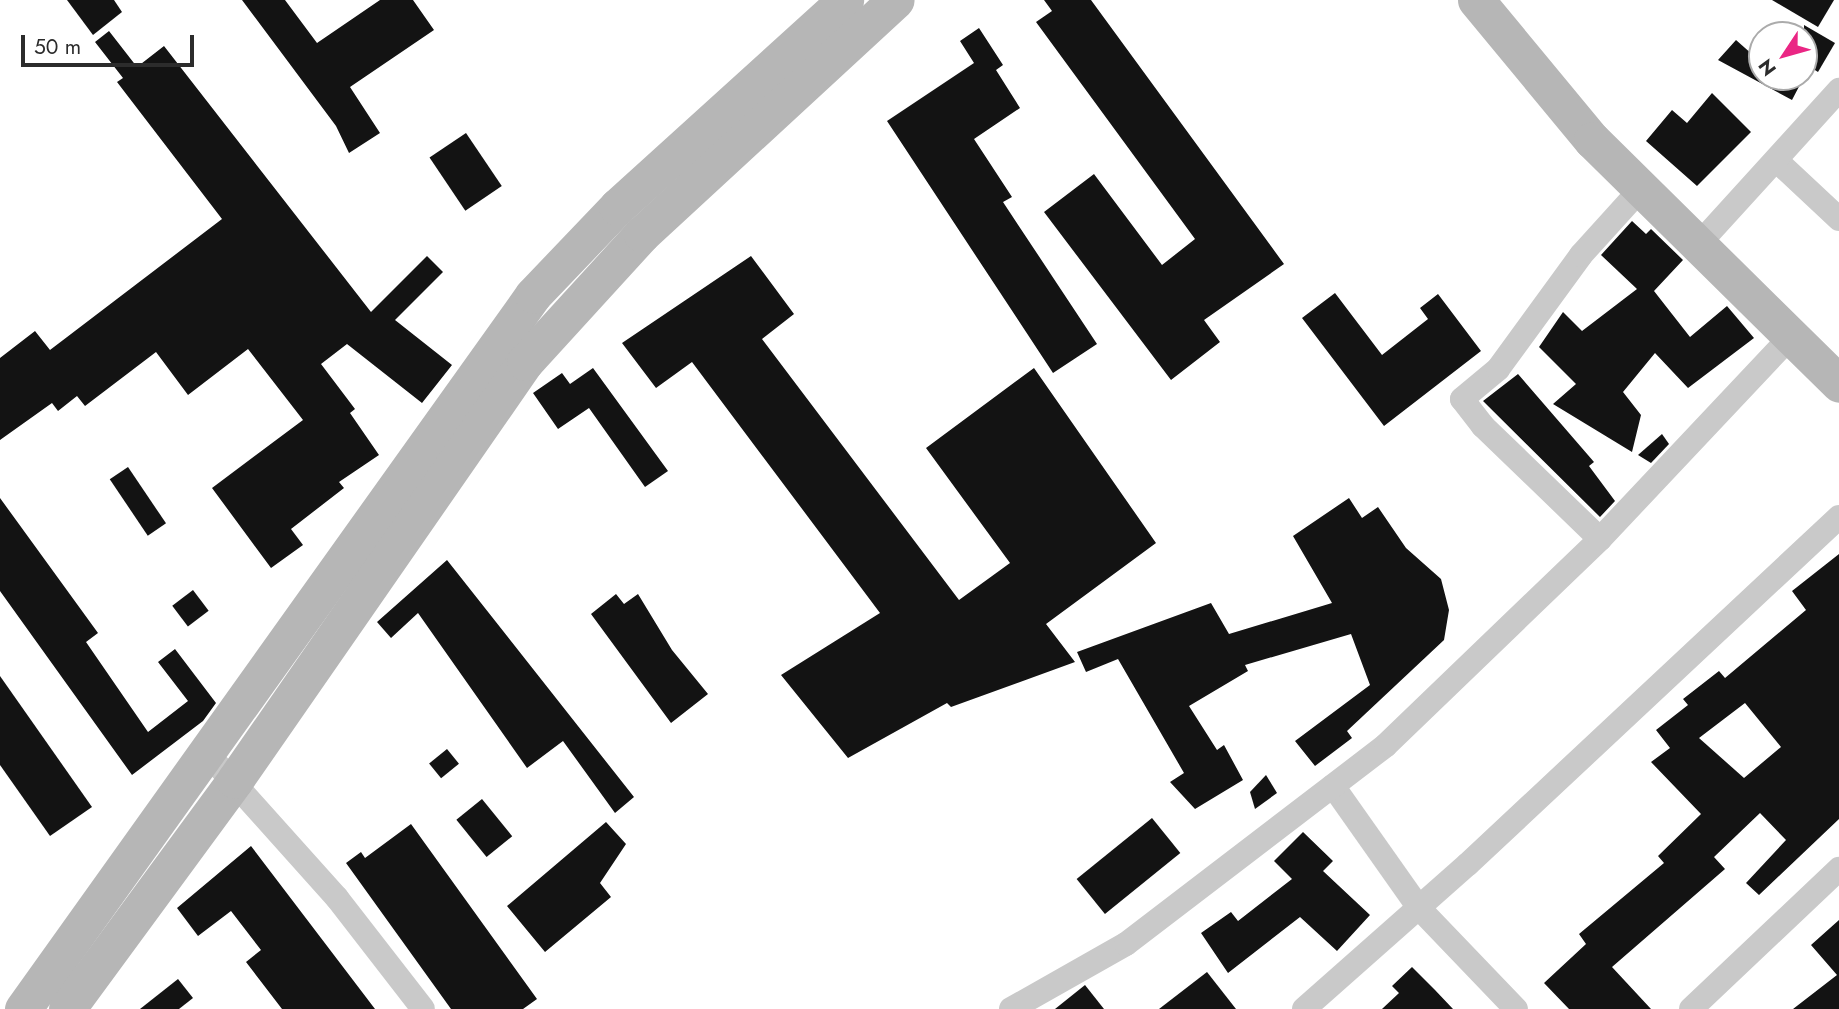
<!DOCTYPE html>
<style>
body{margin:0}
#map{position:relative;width:1839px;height:1009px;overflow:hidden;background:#fff;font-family:Jost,sans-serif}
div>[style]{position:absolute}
.building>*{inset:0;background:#131313;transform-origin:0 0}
.street>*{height:24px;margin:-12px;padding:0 12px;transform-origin:12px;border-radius:12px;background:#c9c9c9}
.secondary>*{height:37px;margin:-18.5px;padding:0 18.5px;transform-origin:18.5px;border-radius:18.5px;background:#b6b6b6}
span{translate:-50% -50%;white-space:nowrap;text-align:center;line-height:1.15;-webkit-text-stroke:7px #fff;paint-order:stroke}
.north{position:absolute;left:1748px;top:21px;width:70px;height:70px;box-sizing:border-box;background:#fff;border:2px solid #ababab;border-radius:50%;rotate:234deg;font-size:19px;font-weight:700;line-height:28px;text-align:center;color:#2c2c2c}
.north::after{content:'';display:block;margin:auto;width:24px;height:32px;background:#ea2684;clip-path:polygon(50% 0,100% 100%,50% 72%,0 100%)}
.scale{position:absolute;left:21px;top:35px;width:173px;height:32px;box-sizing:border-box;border:4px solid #2c2c2c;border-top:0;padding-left:9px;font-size:21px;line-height:24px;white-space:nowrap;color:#2c2c2c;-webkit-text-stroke:5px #fff;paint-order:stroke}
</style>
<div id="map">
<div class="building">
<i style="clip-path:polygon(67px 0,114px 0,122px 12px,93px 35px)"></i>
<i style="clip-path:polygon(242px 0,285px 0,317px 43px,380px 0,413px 0,434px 30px,350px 87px,380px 133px,349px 153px,336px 126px)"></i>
<i style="clip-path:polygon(1044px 0,1091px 0,1284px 264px,1204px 320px,1220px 342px,1171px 380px,1044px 212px,1094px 174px,1162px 265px,1195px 239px,1036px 22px,1052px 11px)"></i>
<i style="clip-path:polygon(1772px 0,1834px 0,1818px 27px)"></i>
<i style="clip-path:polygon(1804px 25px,1835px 43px,1818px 72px,1804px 63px)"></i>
<i style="clip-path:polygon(979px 28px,1003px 65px,996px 70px,1020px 108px,974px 139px,1012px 197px,1003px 202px,1097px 344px,1053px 373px,887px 121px,974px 63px,960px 41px)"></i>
<i style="clip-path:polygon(109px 31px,137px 67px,164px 46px,371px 312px,427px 256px,443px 272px,395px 320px,452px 365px,422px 403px,347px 344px,321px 364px,355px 409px,350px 413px,379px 455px,339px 482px,344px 488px,291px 529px,303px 545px,271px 568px,212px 488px,303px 420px,248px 349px,188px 395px,156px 352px,85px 406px,77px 396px,58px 411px,52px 403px,0 440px,0 358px,35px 331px,50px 350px,222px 219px,117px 82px,123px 78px,95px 42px)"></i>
<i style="clip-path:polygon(1736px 40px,1762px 63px,1762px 77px,1804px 77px,1792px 100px,1718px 60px)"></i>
<i style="clip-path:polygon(1712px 93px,1751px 132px,1697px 186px,1646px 141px,1672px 110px,1687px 123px)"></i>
<i style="left:466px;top:133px;width:64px;height:44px;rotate:56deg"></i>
<i style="clip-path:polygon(1632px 221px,1646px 234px,1651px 229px,1683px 260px,1654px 291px,1690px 337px,1727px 306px,1754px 338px,1688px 388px,1655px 353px,1623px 392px,1641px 415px,1632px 452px,1553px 404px,1576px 384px,1539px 347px,1563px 312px,1582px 331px,1637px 289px,1601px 255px)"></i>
<i style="clip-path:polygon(751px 256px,794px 314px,762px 339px,959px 600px,1010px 563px,926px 448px,1034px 368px,1156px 543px,1046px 624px,1075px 662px,951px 707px,947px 703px,848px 758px,781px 675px,880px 613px,692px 362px,656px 388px,622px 343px)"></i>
<i style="clip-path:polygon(1335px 293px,1382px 355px,1428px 319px,1420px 308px,1438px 294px,1481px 351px,1384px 426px,1302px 318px)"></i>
<i style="clip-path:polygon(593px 368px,668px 471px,645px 487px,589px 408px,558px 429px,533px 393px,562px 373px,570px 384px)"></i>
<i style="clip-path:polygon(1518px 374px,1594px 462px,1589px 466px,1615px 501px,1600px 517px,1483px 401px)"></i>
<i style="clip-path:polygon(1662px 434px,1669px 444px,1651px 463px,1638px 455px)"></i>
<i style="left:128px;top:467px;width:68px;height:22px;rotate:56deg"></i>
<i style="clip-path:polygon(0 498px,98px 633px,86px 642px,148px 732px,188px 701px,158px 662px,175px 649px,216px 703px,203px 721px,132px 775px,0 591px)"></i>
<i style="clip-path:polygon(1349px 498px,1362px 518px,1378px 507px,1406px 548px,1441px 579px,1449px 610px,1444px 640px,1347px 731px,1352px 738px,1315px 766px,1295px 741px,1370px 685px,1351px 634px,1245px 665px,1248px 671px,1189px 706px,1217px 750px,1224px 745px,1243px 780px,1195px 809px,1170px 782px,1184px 773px,1118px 659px,1086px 672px,1077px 652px,1211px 603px,1229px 634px,1332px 603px,1293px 536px)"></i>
<i style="clip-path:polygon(evenodd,1839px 554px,1839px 819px,1759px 895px,1746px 883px,1786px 840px,1760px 813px,1714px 857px,1725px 869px,1612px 967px,1651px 1009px,1569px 1009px,1544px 983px,1586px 944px,1579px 934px,1664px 863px,1658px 856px,1701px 814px,1651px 762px,1670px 748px,1656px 730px,1688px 705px,1683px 699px,1719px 671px,1725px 678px,1806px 610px,1792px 591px,1839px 554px,1745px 703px,1781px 747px,1744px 778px,1699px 738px,1745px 703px)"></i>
<i style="clip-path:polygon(447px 560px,634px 797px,615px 813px,563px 741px,527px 768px,418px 613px,391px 638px,377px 622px)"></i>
<i style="left:193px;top:590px;width:26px;height:26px;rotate:53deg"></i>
<i style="clip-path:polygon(616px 594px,624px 604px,638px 594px,672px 650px,708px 694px,671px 723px,591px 614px)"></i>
<i style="clip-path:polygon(0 676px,92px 807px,50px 836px,0 765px)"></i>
<i style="left:447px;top:749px;width:19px;height:23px;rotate:51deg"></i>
<i style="clip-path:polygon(1266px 775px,1277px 793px,1255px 809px,1250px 792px)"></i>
<i style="left:482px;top:799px;width:48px;height:33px;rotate:51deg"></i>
<i style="left:1152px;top:818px;width:45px;height:97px;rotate:51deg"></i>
<i style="clip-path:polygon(606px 822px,626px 844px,600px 883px,611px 897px,545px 952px,507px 906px)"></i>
<i style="clip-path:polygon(411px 824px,537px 999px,523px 1009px,451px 1009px,346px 863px,361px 852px,365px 858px)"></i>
<i style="clip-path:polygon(1303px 832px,1333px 861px,1323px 871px,1370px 915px,1337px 951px,1300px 917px,1228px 973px,1201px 933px,1231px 912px,1238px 921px,1292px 879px,1274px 861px)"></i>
<i style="clip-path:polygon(251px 846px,375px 1009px,282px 1009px,246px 962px,261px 950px,231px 911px,198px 936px,177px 908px)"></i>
<i style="clip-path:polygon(1839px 920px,1839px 1009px,1793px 1009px,1837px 975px,1811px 945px)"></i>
<i style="clip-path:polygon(1412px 967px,1435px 990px,1453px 1009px,1382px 1009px,1399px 993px,1392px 986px)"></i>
<i style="clip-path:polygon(1207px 972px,1236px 1009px,1159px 1009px)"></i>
<i style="clip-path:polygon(178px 979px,193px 998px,179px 1009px,140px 1009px)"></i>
<i style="clip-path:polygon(1085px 985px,1104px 1009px,1055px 1009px)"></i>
</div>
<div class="street">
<i style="left:1777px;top:161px;width:85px;rotate:43.1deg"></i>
<i style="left:1698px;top:245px;width:210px;rotate:-47.7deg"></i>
<i style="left:1600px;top:539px;width:163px;rotate:-136deg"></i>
<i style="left:1483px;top:426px;width:34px;rotate:-128deg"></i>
<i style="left:1462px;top:399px;width:47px;rotate:-39.8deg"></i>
<i style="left:1498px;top:369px;width:141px;rotate:-53.9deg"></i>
<i style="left:1581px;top:255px;width:88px;rotate:-47.8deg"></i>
<i style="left:207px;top:753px;width:195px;rotate:48.1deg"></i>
<i style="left:337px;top:898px;width:140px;rotate:52.2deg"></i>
<i style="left:1333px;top:786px;width:149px;rotate:54.8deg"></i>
<i style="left:1419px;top:908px;width:140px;rotate:46.2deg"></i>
<i style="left:1011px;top:1009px;width:132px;rotate:-29.5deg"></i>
<i style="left:1126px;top:944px;width:327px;rotate:-37.4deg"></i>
<i style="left:1386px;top:745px;width:297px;rotate:-43.9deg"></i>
<i style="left:1600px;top:539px;width:279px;rotate:-46.7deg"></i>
<i style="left:1304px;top:1009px;width:219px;rotate:-41.5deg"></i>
<i style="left:1468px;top:864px;width:508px;rotate:-43.09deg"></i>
<i style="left:1691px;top:1009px;width:204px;rotate:-43.4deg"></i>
</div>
<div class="secondary">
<i style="left:1476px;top:0;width:182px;rotate:50.4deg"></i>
<i style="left:1592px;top:140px;width:347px;rotate:44.6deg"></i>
<i style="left:23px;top:1009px;width:877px;rotate:-54.46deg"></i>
<i style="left:533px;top:295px;width:122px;rotate:-46.3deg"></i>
<i style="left:617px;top:207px;width:308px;rotate:-42.2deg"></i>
<i style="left:67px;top:1009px;width:284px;rotate:-53.7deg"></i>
<i style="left:235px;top:780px;width:509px;rotate:-55.25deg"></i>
<i style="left:525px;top:362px;width:173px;rotate:-47.6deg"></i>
<i style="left:642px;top:234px;width:345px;rotate:-42.7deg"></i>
</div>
<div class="north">N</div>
<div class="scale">50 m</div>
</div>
